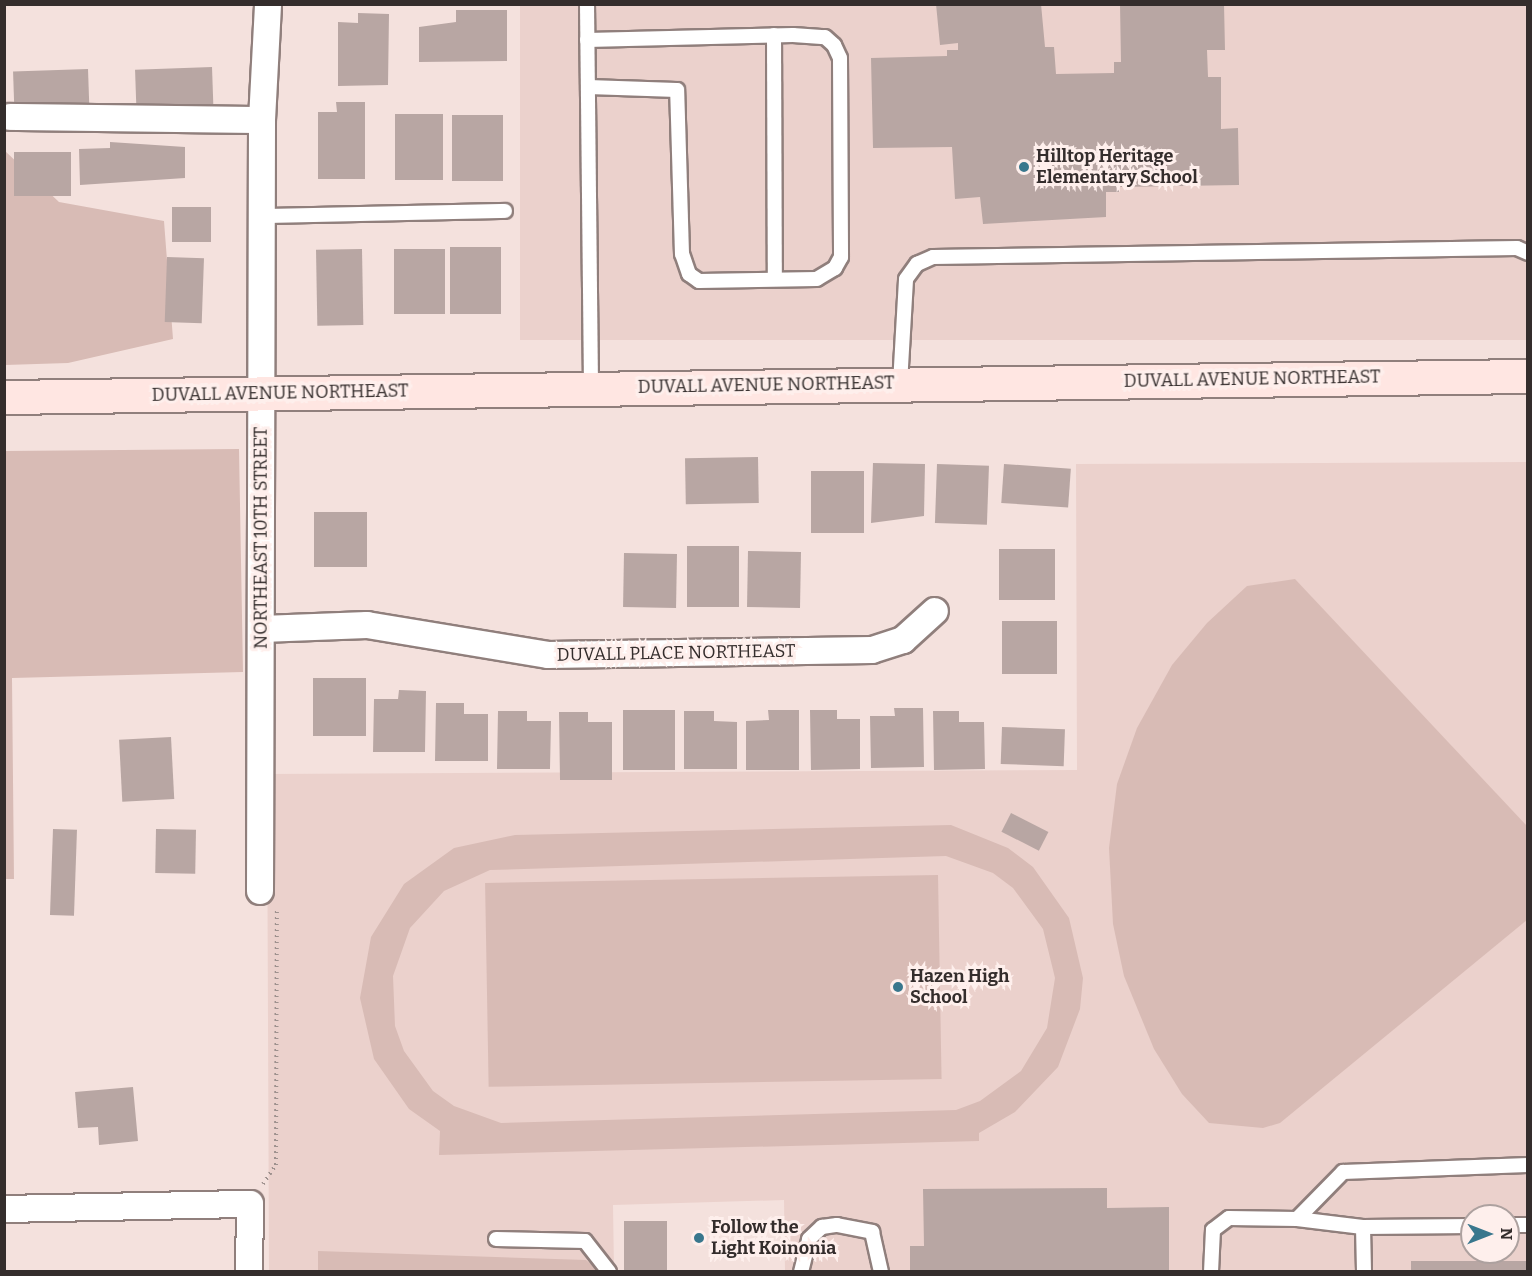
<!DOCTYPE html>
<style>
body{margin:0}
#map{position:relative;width:1532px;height:1276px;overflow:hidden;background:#f4e1dd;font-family:Bitter,serif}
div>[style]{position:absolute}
.built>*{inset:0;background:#ebd1cc;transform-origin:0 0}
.green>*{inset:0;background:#d8bbb5;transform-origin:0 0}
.building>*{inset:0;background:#b8a6a3;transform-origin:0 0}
.path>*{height:4px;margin-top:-2px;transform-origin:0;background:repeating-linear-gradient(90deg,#9e918e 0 1.5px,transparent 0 6px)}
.roads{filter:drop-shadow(2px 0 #907f7c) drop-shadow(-2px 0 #907f7c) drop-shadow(0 2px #907f7c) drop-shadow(0 -2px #907f7c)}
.service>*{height:14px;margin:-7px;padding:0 7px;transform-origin:7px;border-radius:7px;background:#fff}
.minor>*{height:26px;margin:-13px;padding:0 13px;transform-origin:13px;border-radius:13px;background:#fff}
.secondary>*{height:33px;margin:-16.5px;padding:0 16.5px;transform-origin:16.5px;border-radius:16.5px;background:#ffe6e2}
.dots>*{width:16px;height:16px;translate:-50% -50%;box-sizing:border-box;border:3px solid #feefec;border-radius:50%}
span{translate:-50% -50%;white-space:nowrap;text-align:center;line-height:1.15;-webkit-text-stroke:6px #feefec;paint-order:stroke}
.poi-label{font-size:18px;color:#342d2c;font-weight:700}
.left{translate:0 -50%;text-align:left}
.street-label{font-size:18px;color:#342d2c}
.frame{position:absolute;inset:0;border:6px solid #342d2c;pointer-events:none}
.north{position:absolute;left:1460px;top:1204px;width:60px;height:60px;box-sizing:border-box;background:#feefec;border:2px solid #ada19f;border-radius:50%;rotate:90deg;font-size:16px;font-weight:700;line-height:24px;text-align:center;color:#342d2c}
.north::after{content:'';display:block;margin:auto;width:21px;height:27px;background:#39778d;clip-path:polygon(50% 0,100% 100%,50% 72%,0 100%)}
</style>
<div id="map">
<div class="built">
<i style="left:520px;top:5px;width:1007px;height:335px"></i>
<i style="clip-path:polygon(evenodd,1527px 462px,1527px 1271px,785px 1271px,784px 1200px,613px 1205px,614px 1271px,269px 1271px,267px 774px,1077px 770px,1076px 464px,1527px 462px,1472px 1216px,1508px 1216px,1508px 1252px,1472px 1252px,1472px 1216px)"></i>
</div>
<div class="green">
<i style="clip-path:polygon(4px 150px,59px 202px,164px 221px,173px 339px,68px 363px,5px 365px)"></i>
<i style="clip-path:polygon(239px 449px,243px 672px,12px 678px,14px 879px,5px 879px,5px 451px)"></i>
<i style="clip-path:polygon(1295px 579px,1527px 826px,1527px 920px,1280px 1123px,1263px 1128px,1209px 1123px,1182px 1094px,1154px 1049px,1124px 976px,1113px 924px,1109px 848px,1117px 784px,1137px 728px,1172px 665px,1207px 623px,1247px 586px)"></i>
<i style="clip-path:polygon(evenodd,951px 825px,1008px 848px,1033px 867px,1069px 918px,1083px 978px,1080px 1009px,1058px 1067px,1015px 1112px,979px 1133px,979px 1141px,439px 1155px,440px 1131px,409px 1109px,374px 1059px,360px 998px,371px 937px,404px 884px,454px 848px,515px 835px,951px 825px,946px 856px,993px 873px,1013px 888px,1043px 929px,1055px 978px,1047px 1028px,1021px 1071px,980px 1101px,956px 1110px,501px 1123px,454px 1106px,433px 1091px,404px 1051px,395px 1026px,393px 976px,410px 928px,444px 891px,490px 870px,946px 856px)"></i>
<i style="left:938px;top:875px;width:204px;height:453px;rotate:89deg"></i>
<i style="clip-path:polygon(318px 1251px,586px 1260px,599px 1271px,318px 1271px)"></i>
</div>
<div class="building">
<i style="clip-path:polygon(936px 4px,1041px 4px,1045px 47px,1054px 47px,1056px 74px,1114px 73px,1114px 62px,1121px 62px,1120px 4px,1224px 4px,1225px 50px,1207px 50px,1208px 77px,1221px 77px,1221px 129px,1238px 128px,1239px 185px,1119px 187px,1119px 192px,1106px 192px,1106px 217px,983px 224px,980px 197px,955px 199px,952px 147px,873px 148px,871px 58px,947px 56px,947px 50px,958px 50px,958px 43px,940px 45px)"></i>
<i style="clip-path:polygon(456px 10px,507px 10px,507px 61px,419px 62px,419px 27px,456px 22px)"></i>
<i style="clip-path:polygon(358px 13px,389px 14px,388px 85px,338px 86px,338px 22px,358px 23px)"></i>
<i style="left:212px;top:67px;width:37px;height:77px;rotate:88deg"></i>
<i style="left:88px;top:69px;width:37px;height:75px;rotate:88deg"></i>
<i style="clip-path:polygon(336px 102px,365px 102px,365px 179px,318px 179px,318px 112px,337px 112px)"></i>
<i style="left:395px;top:114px;width:48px;height:66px"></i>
<i style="left:452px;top:115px;width:51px;height:66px"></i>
<i style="clip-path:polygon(110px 142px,185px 147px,185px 178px,80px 185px,79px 149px,110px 148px)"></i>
<i style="left:71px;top:152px;width:44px;height:57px;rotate:90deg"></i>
<i style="left:172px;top:207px;width:39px;height:35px"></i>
<i style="left:450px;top:247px;width:51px;height:67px"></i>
<i style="left:362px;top:249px;width:76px;height:46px;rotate:89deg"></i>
<i style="left:394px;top:249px;width:51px;height:65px"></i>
<i style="left:167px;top:257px;width:37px;height:65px;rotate:2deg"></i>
<i style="left:758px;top:457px;width:46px;height:73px;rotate:89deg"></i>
<i style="clip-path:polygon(873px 463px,925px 464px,924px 516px,871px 523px)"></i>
<i style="left:937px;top:464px;width:52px;height:59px;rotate:2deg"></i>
<i style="left:1004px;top:464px;width:67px;height:39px;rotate:4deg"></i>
<i style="left:811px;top:471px;width:53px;height:62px"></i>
<i style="left:314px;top:512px;width:53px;height:55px"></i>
<i style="left:687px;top:546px;width:52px;height:61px"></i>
<i style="left:999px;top:549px;width:56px;height:51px"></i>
<i style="left:748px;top:551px;width:53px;height:56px;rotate:1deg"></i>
<i style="left:624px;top:553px;width:53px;height:54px;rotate:1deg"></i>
<i style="left:1057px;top:621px;width:53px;height:55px;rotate:90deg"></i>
<i style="left:366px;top:678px;width:58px;height:53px;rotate:90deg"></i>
<i style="clip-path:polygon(399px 690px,426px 691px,425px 752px,373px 752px,374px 699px,398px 699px)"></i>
<i style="clip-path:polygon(436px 703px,464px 703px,464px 714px,488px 714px,488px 761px,435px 761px)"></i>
<i style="clip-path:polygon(894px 708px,923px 708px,924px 767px,871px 768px,870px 716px,895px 716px)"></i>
<i style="left:623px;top:710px;width:52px;height:60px"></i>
<i style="clip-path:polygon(768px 710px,799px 710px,799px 770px,746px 770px,746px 721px,769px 720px)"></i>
<i style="clip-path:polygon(810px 710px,837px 710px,837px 719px,860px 719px,860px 769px,811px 770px)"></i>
<i style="clip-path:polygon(498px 711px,527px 711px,527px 721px,551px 721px,550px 769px,497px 769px)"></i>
<i style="clip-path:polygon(684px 711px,714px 711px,714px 721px,737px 722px,737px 769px,684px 769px)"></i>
<i style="clip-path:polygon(933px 711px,959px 711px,959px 722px,984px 722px,985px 769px,934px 770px)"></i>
<i style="clip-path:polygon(559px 712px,588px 712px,588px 722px,612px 722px,612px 780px,560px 780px)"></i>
<i style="left:1002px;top:727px;width:63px;height:37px;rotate:2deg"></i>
<i style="left:171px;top:737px;width:62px;height:52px;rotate:87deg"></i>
<i style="left:1011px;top:813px;width:42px;height:21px;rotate:27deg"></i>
<i style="left:53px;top:829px;width:24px;height:86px;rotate:2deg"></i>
<i style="left:156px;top:829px;width:40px;height:44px;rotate:1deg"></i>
<i style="clip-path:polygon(133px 1087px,138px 1141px,99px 1145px,98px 1127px,78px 1128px,75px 1092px)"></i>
<i style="clip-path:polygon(1107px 1188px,1107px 1208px,1169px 1207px,1169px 1272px,910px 1272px,910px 1246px,924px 1246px,923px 1189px)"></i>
<i style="left:624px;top:1221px;width:43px;height:51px"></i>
<i style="left:1528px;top:1261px;width:11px;height:117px;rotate:90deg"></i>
</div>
<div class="path">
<i style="left:263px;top:1184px;width:23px;rotate:-56deg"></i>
<i style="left:276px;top:1165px;width:256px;rotate:-89.8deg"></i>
</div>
<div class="roads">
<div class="service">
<i style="left:587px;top:4px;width:384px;rotate:89.4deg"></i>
<i style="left:774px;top:35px;width:244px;rotate:89.8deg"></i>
<i style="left:587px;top:40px;width:206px;rotate:-1.4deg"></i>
<i style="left:793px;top:35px;width:32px;rotate:4deg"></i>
<i style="left:825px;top:37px;width:12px;rotate:42deg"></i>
<i style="left:834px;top:45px;width:14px;rotate:65deg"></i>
<i style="left:840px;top:58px;width:199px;rotate:89.7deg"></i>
<i style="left:841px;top:257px;width:13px;rotate:119deg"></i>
<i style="left:835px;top:268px;width:21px;rotate:149deg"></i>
<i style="left:817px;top:279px;width:118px;rotate:179deg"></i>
<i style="left:699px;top:281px;width:12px;rotate:-145deg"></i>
<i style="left:689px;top:274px;width:21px;rotate:-109deg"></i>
<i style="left:682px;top:254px;width:164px;rotate:-91.7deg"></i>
<i style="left:677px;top:90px;width:89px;rotate:-178.1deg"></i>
<i style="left:262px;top:216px;width:243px;rotate:-1.2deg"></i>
<i style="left:900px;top:384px;width:105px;rotate:-86.7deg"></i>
<i style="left:906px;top:279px;width:19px;rotate:-54deg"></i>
<i style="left:917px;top:264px;width:17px;rotate:-24deg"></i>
<i style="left:933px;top:257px;width:584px;rotate:-0.88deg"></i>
<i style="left:1517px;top:248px;width:12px;rotate:24deg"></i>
<i style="left:1297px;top:1219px;width:66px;rotate:6.9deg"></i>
<i style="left:1363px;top:1227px;width:109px;rotate:-0.5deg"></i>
<i style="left:1508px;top:1225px;width:20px"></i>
<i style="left:1363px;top:1227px;width:45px;rotate:88.7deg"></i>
<i style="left:496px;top:1239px;width:89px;rotate:1.3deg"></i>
<i style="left:585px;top:1241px;width:39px;rotate:52deg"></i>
<i style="left:801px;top:1272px;width:34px;rotate:-76deg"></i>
<i style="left:809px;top:1239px;width:18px;rotate:-43deg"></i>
<i style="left:822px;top:1227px;width:15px;rotate:-8deg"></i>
<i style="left:837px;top:1225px;width:36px;rotate:11deg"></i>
<i style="left:872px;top:1232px;width:41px;rotate:77.3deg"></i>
<i style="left:1211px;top:1272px;width:42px;rotate:-87.3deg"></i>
<i style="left:1213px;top:1230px;width:20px;rotate:-37deg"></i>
<i style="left:1229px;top:1218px;width:68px;rotate:0.8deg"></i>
<i style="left:1297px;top:1219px;width:66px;rotate:-45.6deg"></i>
<i style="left:1343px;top:1172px;width:185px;rotate:-2.2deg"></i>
</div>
<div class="minor">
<i style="left:10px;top:117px;width:252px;rotate:0.7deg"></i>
<i style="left:262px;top:629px;width:105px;rotate:-2.2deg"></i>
<i style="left:367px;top:625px;width:183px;rotate:9.4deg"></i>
<i style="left:548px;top:655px;width:324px;rotate:-0.9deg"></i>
<i style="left:872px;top:650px;width:33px;rotate:-18deg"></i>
<i style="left:903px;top:640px;width:43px;rotate:-42.2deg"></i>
<i style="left:260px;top:891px;width:771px;rotate:-89.85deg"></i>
<i style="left:262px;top:120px;width:116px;rotate:-87deg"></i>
<i style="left:4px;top:1209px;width:246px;rotate:-1.2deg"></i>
<i style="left:250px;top:1204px;width:68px;rotate:90.8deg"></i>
</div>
<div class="secondary">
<i style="left:4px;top:397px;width:1524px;rotate:-0.79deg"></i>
</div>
</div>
<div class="dots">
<i style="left:1024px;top:167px;background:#39778d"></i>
<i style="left:898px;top:987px;background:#39778d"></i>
<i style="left:699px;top:1238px;background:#39778d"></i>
</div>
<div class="poi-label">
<span class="left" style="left:1036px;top:167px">Hilltop Heritage<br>Elementary School</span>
<span class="left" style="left:910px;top:987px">Hazen High<br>School</span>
<span class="left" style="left:711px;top:1238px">Follow the<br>Light Koinonia</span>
</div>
<div class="street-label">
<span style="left:1252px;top:379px;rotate:-1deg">DUVALL AVENUE NORTHEAST</span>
<span style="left:766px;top:385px;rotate:-1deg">DUVALL AVENUE NORTHEAST</span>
<span style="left:280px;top:393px;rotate:-1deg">DUVALL AVENUE NORTHEAST</span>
<span style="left:261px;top:538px;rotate:-90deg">NORTHEAST 10TH STREET</span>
<span style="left:676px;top:653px;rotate:-1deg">DUVALL PLACE NORTHEAST</span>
</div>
<div class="frame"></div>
<div class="north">N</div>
</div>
